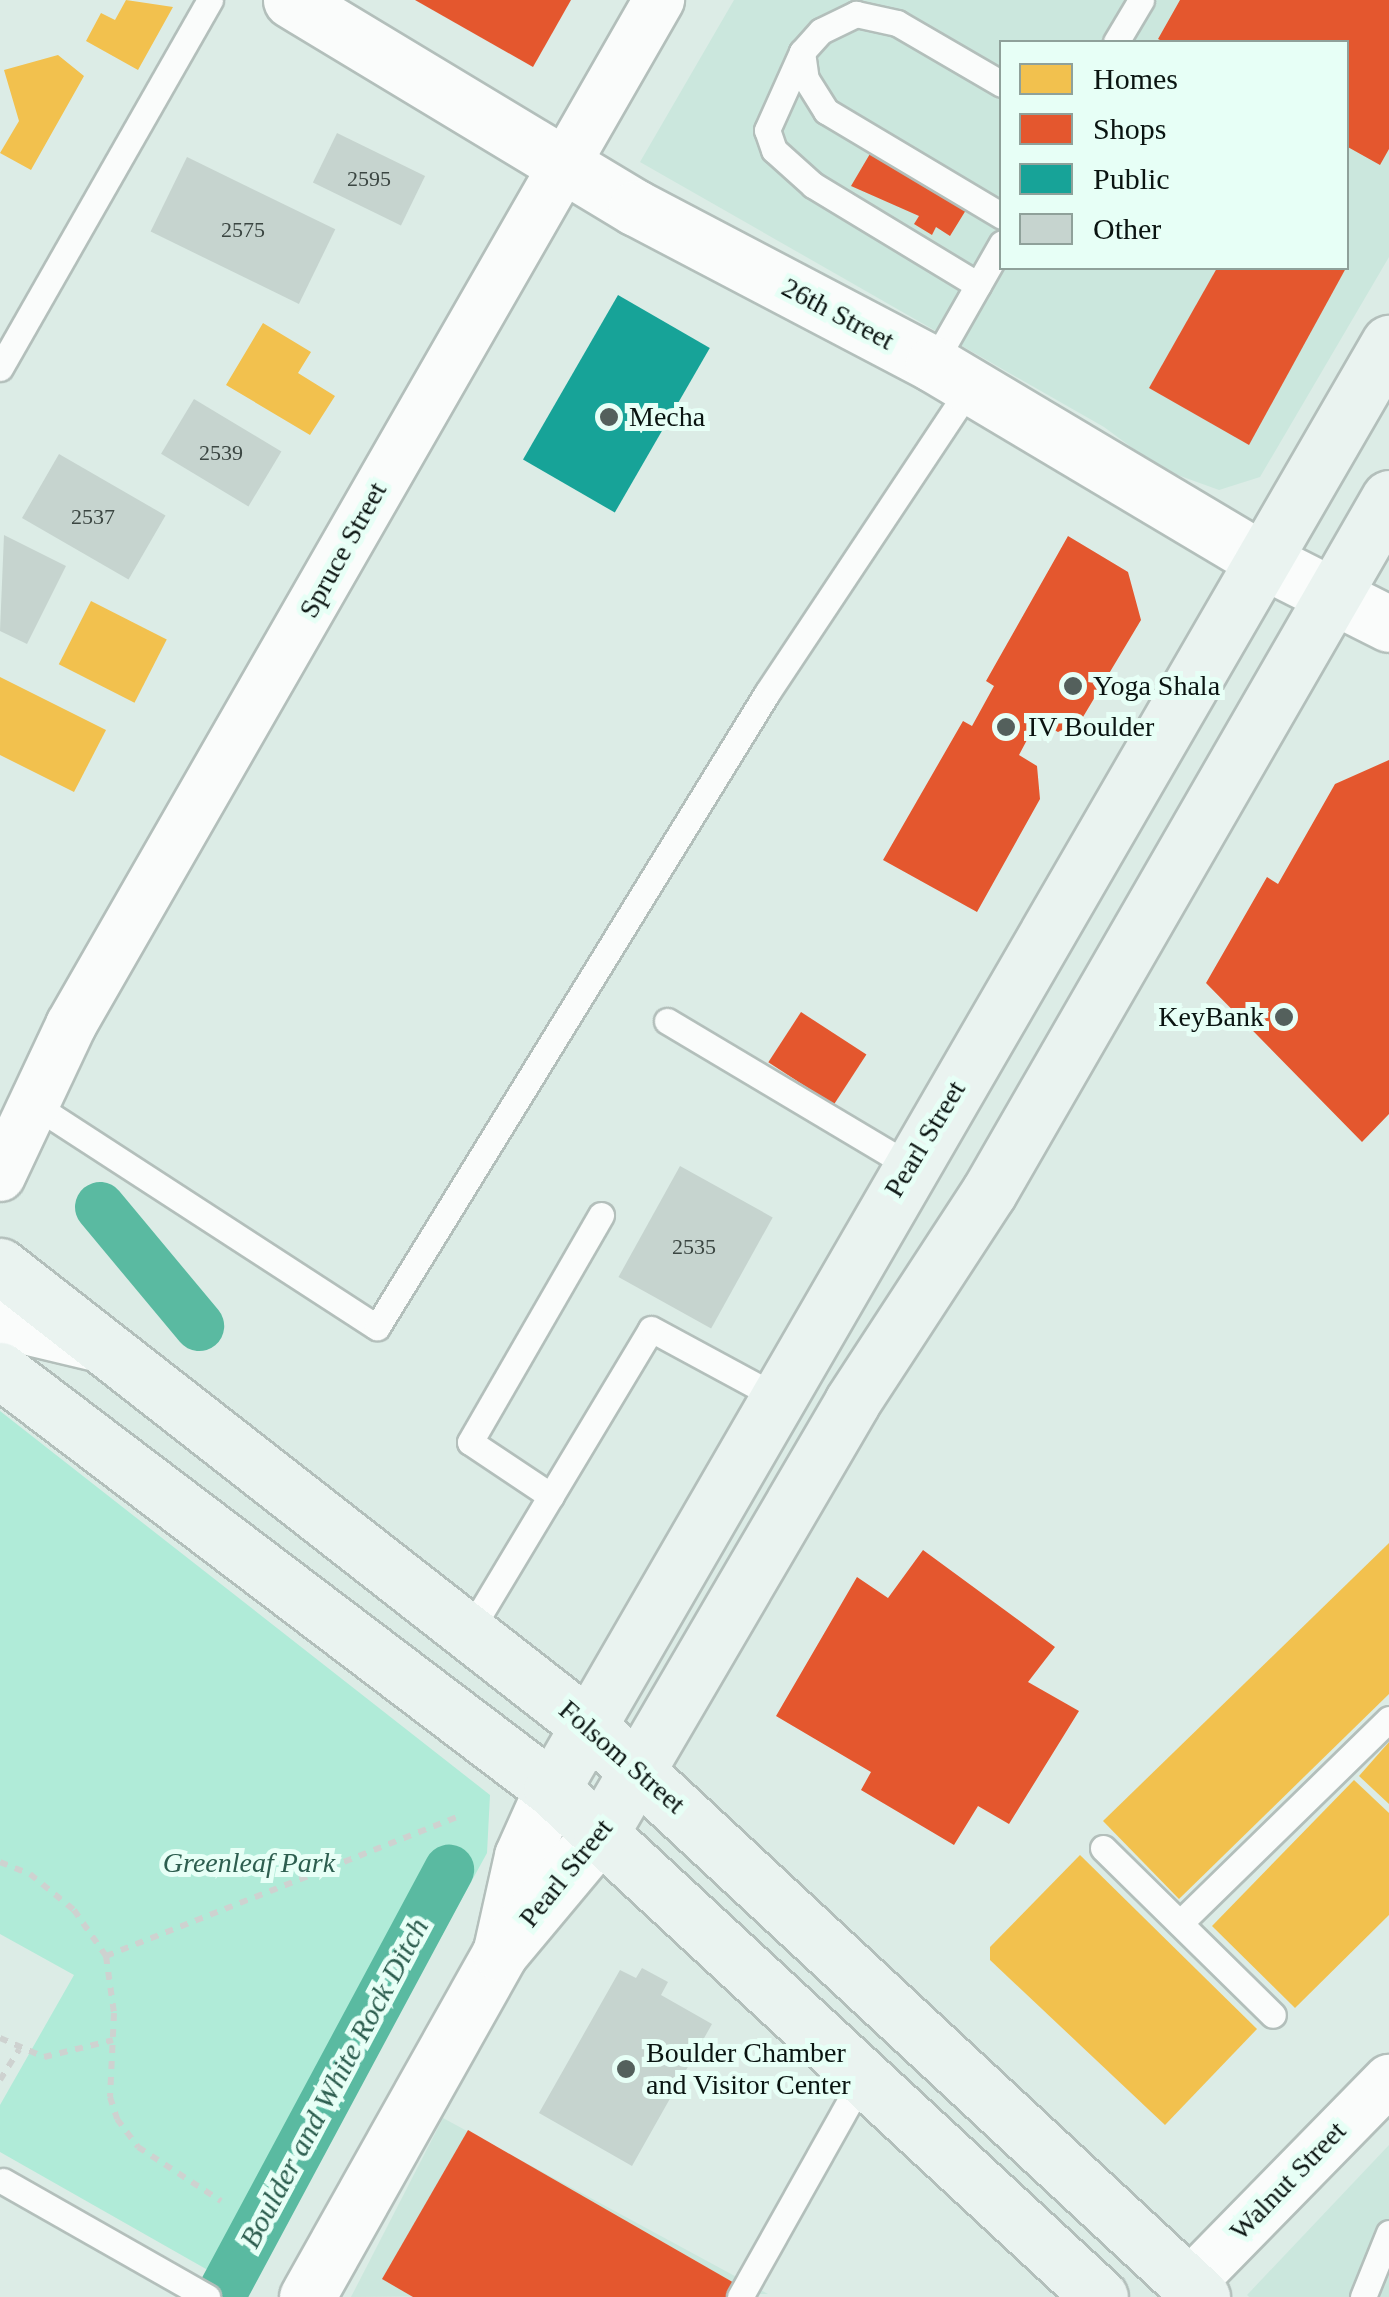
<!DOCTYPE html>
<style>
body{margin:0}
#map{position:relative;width:1389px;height:2297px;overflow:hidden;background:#dcece6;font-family:"Times New Roman",serif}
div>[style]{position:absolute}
.built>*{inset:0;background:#cbe7dd}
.green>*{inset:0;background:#b0ebd8}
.homes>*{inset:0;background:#f2c14e;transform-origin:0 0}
.shops>*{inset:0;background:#e4572e;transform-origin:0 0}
.public>*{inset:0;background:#17a398;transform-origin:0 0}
.canal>*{height:50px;margin:-25px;padding:0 25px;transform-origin:25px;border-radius:25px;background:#5abaa1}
.building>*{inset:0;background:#c6d4cf;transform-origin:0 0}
.path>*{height:6px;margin-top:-3px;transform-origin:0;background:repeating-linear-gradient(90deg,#ced2d0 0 8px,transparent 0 16px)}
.roads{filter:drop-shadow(2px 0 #b3bfbb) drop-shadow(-2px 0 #b3bfbb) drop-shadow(0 2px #b3bfbb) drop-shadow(0 -2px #b3bfbb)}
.service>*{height:25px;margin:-12.5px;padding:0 12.5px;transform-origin:12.5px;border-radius:12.5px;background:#fafcfb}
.minor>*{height:50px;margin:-25px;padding:0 25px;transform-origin:25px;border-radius:25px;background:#fafcfb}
.tertiary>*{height:55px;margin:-27.5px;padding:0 27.5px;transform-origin:27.5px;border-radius:27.5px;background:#fafcfb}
.secondary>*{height:55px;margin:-27.5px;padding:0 27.5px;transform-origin:27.5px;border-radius:27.5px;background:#eaf3f0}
.dots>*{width:28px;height:28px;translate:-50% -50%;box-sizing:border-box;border:5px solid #e7fff6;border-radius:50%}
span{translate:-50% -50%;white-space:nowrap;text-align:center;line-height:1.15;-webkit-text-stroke:10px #e7fff6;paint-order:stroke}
.number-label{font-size:22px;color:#3b4642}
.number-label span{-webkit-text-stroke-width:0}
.street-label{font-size:28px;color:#0a1411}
.poi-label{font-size:28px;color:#0a1411}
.left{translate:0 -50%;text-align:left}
.right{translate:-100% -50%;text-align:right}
.park-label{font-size:28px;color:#2d5e4f;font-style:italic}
.water-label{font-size:30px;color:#2c5d4e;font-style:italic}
.legend{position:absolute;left:999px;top:40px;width:350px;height:230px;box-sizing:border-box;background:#e7fff6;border:2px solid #8fa19a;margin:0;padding:12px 18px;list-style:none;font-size:30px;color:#0a1411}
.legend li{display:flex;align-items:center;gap:20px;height:50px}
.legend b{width:50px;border:2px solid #8fa19a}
</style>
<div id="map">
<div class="built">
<i style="clip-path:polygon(evenodd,734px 0,1389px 0,1389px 257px,1260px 477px,1219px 490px,1161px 469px,1104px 427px,640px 162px,734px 0,1002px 42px,1346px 42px,1346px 268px,1002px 268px,1002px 42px)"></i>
<i style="clip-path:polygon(443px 2118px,768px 2294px,351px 2297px)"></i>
<i style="clip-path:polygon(1389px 2145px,1389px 2297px,1249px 2297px,1247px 2295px)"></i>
</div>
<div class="green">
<i style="clip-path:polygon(0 1411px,490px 1795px,487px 1853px,270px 2248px,245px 2271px,206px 2269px,0 2152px,0 2105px,74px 1975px,0 1934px)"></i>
</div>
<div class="homes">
<i style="clip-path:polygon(126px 0,173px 7px,138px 70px,86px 41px,101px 13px,115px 20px)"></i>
<i style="clip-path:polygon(58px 55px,84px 76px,31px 170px,0 153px,19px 121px,4px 70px)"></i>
<i style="clip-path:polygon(263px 323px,311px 352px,298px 373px,335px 396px,310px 435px,226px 385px)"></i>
<i style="left:91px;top:601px;width:85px;height:71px;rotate:27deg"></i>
<i style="clip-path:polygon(0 677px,106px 730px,74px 792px,0 755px)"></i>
<i style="clip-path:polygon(1389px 1543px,1389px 1694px,1179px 1899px,1103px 1821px)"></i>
<i style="clip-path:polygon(1389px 1742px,1389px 1804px,1359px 1776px)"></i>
<i style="clip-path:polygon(1354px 1780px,1389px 1813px,1389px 1915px,1295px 2008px,1212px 1926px)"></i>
<i style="clip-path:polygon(1080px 1855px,1257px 2029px,1165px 2125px,990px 1960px,990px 1947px)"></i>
</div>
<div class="shops">
<i style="clip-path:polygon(415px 0,571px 0,533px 67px)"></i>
<i style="clip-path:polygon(1180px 0,1389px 0,1389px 149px,1380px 165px,1346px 146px,1346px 42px,1164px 42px,1158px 39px)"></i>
<i style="clip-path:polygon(874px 147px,935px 192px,938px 184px,954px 194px,950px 200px,966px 210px,950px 236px,936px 227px,932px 235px,914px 224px,919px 216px,851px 186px)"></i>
<i style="clip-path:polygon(1217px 268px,1346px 268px,1249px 445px,1149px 388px)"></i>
<i style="clip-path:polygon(1068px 536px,1128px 572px,1141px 620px,1080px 722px,1058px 732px,1037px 721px,1019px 755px,1037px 766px,1040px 799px,977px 912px,883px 860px,963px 721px,972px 726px,994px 686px,986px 681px)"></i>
<i style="clip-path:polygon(1389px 760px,1389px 1114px,1362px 1142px,1206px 983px,1267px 877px,1278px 884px,1335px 784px)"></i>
<i style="left:801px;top:1012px;width:78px;height:60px;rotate:33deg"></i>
<i style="clip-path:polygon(923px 1550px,1055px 1647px,1028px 1682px,1079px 1711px,1009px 1824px,978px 1806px,954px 1845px,861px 1790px,871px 1772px,776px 1716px,857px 1577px,888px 1598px)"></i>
<i style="clip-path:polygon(468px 2130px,736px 2284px,729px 2297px,413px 2297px,382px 2279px)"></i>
</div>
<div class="public">
<i style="left:618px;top:295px;width:106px;height:190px;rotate:30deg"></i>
</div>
<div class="canal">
<i style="left:100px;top:1207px;width:155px;rotate:50.2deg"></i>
<i style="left:220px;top:2297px;width:485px;rotate:-61.8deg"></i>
</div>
<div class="building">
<i style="left:337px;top:133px;width:98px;height:55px;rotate:26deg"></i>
<i style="left:187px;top:157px;width:165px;height:83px;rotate:26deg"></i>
<i style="left:194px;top:399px;width:102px;height:64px;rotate:31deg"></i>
<i style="left:59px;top:454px;width:123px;height:74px;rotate:30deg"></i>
<i style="clip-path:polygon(4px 535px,66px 566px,27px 644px,0 631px)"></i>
<i style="left:680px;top:1166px;width:106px;height:127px;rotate:29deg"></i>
<i style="clip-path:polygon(642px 1968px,668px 1982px,661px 1995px,712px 2024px,632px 2166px,539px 2113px,620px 1970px,636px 1978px)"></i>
</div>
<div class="path">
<i style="left:0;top:1862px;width:32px;rotate:22deg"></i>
<i style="left:30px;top:1874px;width:57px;rotate:39.3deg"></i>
<i style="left:74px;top:1910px;width:56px;rotate:55.2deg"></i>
<i style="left:106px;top:1956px;width:58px;rotate:82deg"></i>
<i style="left:114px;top:2013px;width:84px;rotate:92.7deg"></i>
<i style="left:110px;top:2097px;width:23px;rotate:72deg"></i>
<i style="left:117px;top:2119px;width:35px;rotate:53deg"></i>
<i style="left:138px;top:2147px;width:99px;rotate:33deg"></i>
<i style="left:106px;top:1956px;width:383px;rotate:-21.6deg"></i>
<i style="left:0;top:2038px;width:48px;rotate:23.4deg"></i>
<i style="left:44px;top:2057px;width:71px;rotate:-13.8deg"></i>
<i style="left:0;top:2080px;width:36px;rotate:-58deg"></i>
</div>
<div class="roads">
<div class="service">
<i style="left:1116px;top:42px;width:49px;rotate:-59.2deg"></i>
<i style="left:802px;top:52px;width:27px;rotate:82deg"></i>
<i style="left:806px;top:79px;width:38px;rotate:58deg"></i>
<i style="left:826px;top:111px;width:205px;rotate:30.8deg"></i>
<i style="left:978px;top:285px;width:193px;rotate:-148.8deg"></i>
<i style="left:813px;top:185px;width:52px;rotate:-138.1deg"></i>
<i style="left:774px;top:150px;width:21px;rotate:-109deg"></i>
<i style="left:767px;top:130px;width:85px;rotate:-65.8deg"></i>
<i style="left:802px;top:52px;width:28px;rotate:-48deg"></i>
<i style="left:821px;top:31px;width:39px;rotate:-26deg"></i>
<i style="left:856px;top:14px;width:42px;rotate:12.4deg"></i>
<i style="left:897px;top:23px;width:121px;rotate:30.2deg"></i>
<i style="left:933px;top:364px;width:139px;rotate:-60.3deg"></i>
<i style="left:0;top:368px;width:424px;rotate:-60.3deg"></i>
<i style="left:667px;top:1021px;width:282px;rotate:30.8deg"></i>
<i style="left:33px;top:1104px;width:410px;rotate:33deg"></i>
<i style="left:377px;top:1327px;width:744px;rotate:-58.4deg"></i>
<i style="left:767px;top:693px;width:367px;rotate:-56.4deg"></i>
<i style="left:551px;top:1496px;width:97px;rotate:-146.3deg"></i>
<i style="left:470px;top:1442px;width:262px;rotate:-60deg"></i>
<i style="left:469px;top:1632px;width:353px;rotate:-59deg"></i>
<i style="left:651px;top:1329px;width:141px;rotate:28.4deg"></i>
<i style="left:1103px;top:1848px;width:238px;rotate:44.5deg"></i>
<i style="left:1180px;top:1923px;width:292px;rotate:-44.3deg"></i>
<i style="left:3px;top:2181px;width:235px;rotate:29.6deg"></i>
<i style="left:740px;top:2297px;width:249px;rotate:-60.7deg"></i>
<i style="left:1363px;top:2297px;width:69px;rotate:-67.9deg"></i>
</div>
<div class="minor">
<i style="left:0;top:1176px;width:167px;rotate:-64.8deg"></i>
<i style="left:71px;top:1025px;width:1182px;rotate:-60.16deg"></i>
<i style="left:0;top:1323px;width:107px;rotate:13.5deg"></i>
<i style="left:1189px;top:2284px;width:286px;rotate:-45.6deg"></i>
</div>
<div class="tertiary">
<i style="left:291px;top:0;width:403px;rotate:31.1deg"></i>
<i style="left:636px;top:208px;width:335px;rotate:27.7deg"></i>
<i style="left:933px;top:364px;width:383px;rotate:30.8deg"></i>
<i style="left:1262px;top:560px;width:142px;rotate:26.7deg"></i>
<i style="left:501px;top:1950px;width:96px;rotate:-77.4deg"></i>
<i style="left:522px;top:1856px;width:73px;rotate:-65.9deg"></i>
<i style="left:307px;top:2297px;width:394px;rotate:-60.7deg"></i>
<i style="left:500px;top:1953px;width:158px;rotate:-50.1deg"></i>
</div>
<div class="secondary">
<i style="left:0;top:1266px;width:745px;rotate:38.02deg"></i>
<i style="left:587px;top:1725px;width:840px;rotate:42.93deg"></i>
<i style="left:0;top:1370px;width:693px;rotate:37.2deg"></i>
<i style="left:552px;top:1789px;width:747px;rotate:42.83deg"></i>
<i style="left:552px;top:1789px;width:1671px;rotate:-59.94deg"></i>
<i style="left:601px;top:1832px;width:498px;rotate:-59.7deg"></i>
<i style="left:852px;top:1402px;width:251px;rotate:-56.9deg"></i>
<i style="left:989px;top:1192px;width:801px;rotate:-60.04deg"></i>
</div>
</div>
<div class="dots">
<i style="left:609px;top:417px;background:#54605c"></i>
<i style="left:1073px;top:686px;background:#54605c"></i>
<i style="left:1006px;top:727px;background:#54605c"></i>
<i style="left:1284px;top:1017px;background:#54605c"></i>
<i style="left:626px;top:2069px;background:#54605c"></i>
</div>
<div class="number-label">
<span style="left:369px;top:179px">2595</span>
<span style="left:243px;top:230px">2575</span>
<span style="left:221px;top:453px">2539</span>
<span style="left:93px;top:517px">2537</span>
<span style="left:694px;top:1247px">2535</span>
</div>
<div class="street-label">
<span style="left:838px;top:314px;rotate:28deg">26th Street</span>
<span style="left:343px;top:550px;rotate:-61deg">Spruce Street</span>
<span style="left:925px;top:1139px;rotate:-59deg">Pearl Street</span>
<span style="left:622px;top:1757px;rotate:41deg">Folsom Street</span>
<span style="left:566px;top:1873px;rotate:-51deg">Pearl Street</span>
<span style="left:1288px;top:2181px;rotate:-46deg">Walnut Street</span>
</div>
<div class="poi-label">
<span class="left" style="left:629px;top:417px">Mecha</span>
<span class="left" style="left:1093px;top:686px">Yoga Shala</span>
<span class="left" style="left:1028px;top:727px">IV Boulder</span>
<span class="right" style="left:1264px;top:1017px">KeyBank</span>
<span class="left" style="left:646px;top:2069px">Boulder Chamber<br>and Visitor Center</span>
</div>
<div class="park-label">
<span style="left:249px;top:1863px">Greenleaf Park</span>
</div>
<div class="water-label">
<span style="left:334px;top:2083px;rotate:-62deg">Boulder and White Rock Ditch</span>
</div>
<ul class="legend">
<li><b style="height:28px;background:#f2c14e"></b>Homes</li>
<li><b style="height:28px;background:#e4572e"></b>Shops</li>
<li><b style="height:28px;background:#17a398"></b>Public</li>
<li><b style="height:28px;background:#c6d4cf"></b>Other</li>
</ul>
</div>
